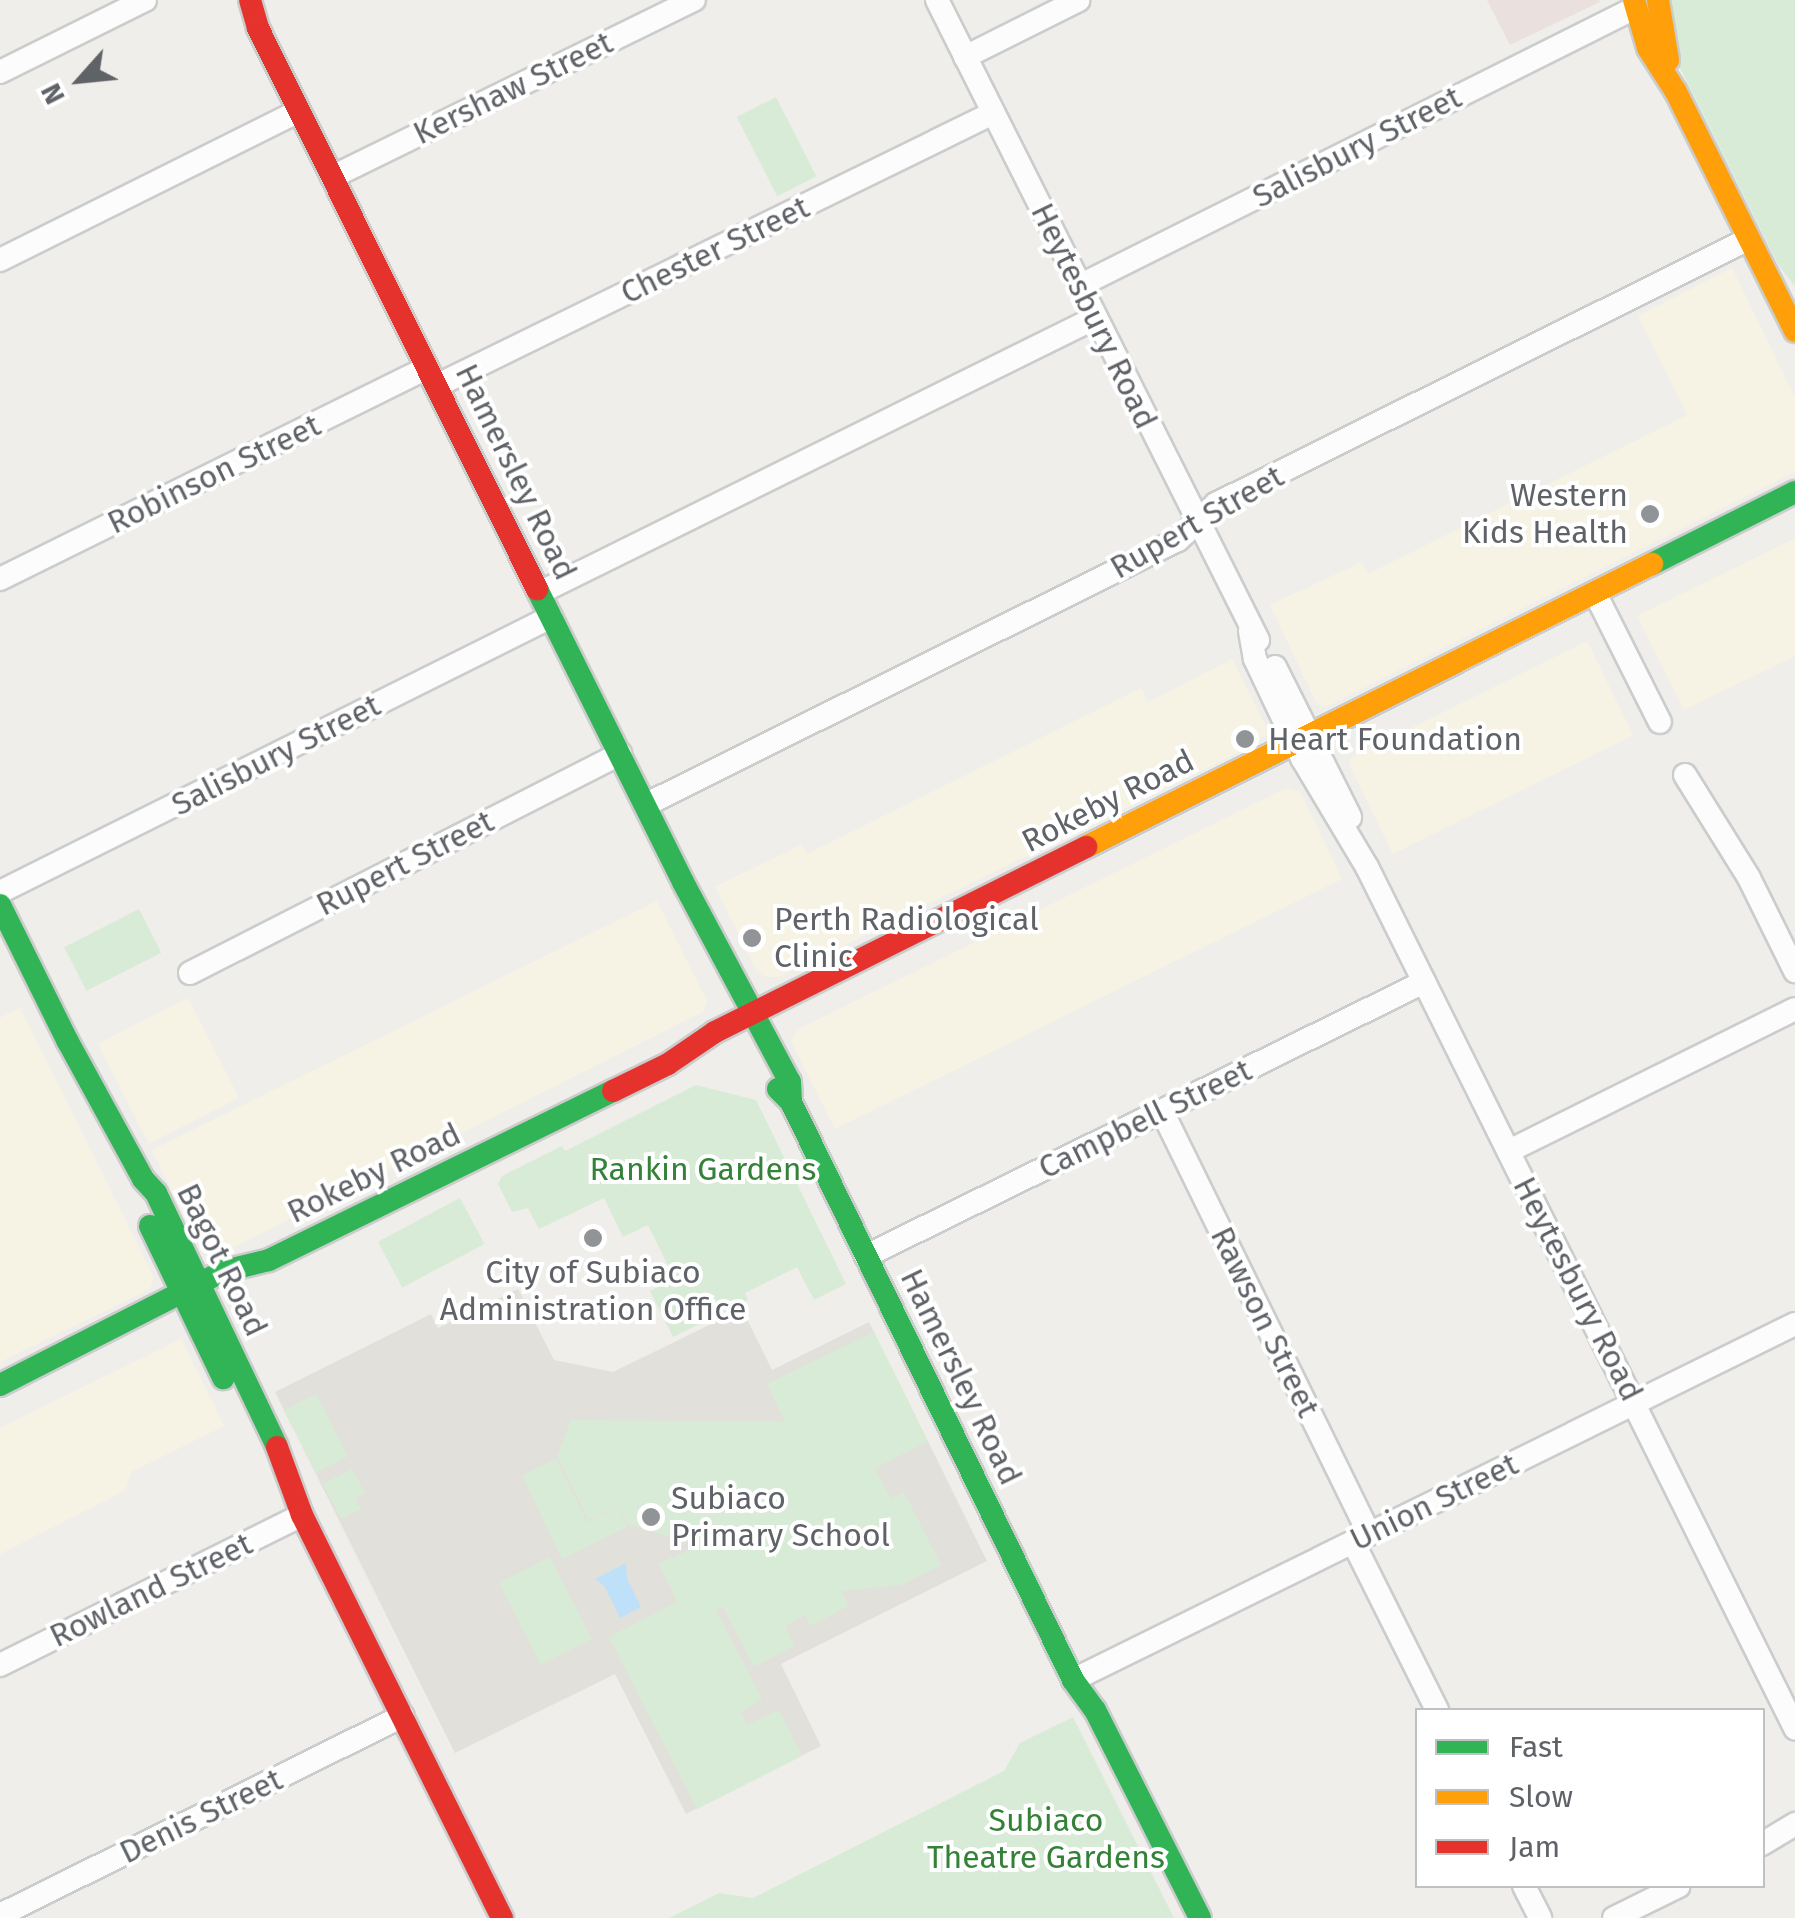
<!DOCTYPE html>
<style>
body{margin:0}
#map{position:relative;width:1795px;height:1918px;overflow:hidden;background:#efeeea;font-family:"Fira Sans",sans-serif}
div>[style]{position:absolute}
.commercial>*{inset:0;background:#f7f3e4;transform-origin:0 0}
.education>*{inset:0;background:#e2e0da}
.medical>*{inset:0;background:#eae0de}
.green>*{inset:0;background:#d8ebd6;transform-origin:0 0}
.water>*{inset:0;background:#bfe0f9}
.roads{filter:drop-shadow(2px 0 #cbcccc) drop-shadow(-2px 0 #cbcccc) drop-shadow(0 2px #cbcccc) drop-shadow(0 -2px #cbcccc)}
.street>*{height:22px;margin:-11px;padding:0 11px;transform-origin:11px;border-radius:11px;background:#fdfcfc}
.fast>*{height:22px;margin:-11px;padding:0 11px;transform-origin:11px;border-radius:11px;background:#30b455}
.slow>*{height:22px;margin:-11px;padding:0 11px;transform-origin:11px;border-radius:11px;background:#ff9f0a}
.jam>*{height:22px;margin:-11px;padding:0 11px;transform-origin:11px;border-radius:11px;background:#e5322d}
.dots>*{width:28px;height:28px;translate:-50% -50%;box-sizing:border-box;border:5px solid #fff;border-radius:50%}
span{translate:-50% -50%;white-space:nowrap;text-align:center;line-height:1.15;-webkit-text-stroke:8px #fff;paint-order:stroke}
.street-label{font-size:32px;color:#5f6368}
.poi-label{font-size:32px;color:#5f6368}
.right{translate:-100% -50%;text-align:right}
.left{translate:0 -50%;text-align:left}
.park-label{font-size:32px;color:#348238}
.legend{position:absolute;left:1415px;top:1708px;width:350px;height:180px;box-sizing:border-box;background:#fff;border:2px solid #bfc1c3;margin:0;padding:12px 18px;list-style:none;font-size:30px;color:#5f6368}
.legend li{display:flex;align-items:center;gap:20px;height:50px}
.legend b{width:50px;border:2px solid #bfc1c3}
.north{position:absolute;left:30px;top:30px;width:100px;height:100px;-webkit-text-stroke:8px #fff;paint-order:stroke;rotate:243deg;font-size:28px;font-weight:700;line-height:40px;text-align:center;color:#5f6368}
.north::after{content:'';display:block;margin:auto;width:35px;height:45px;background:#5f6368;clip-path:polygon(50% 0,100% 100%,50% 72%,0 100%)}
</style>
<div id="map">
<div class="commercial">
<i style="clip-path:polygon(1732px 268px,1795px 397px,1795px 472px,1326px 707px,1317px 704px,1270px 605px,1362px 562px,1368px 574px,1687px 415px,1638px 316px)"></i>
<i style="clip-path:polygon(1795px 538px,1795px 656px,1684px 710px,1637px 616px)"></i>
<i style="clip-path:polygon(1587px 641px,1633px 735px,1393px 854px,1349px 764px,1351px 758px)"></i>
<i style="clip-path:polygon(1232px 659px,1269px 733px,1238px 753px,779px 977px,766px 977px,756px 970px,715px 887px,801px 845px,807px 854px,1141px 688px,1148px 702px)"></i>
<i style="clip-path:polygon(1286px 788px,1300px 792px,1342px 879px,835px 1129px,791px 1041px,797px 1030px)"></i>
<i style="clip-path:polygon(657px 901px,707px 1001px,704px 1011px,222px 1253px,199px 1246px,152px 1150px)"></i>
<i style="left:188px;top:998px;width:112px;height:101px;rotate:63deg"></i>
<i style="clip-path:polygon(20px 1008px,154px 1278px,150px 1289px,0 1362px,0 1018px)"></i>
<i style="clip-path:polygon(181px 1339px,224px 1426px,131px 1472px,126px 1490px,0 1554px,0 1428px)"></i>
</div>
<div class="education">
<i style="clip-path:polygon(518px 1289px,554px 1360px,613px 1372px,742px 1309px,772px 1370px,869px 1322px,987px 1561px,781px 1664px,821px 1746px,686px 1814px,615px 1674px,455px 1753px,275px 1392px,431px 1314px,438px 1328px)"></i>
</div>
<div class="medical">
<i style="clip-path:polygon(1487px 0,1599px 0,1600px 2px,1510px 45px)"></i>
</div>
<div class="green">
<i style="clip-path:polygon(1667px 0,1795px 0,1795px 286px,1779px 266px,1679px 66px)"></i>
<i style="left:776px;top:97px;width:89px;height:44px;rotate:63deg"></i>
<i style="left:139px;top:909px;width:49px;height:84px;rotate:63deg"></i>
<i style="clip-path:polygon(696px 1085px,756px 1100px,846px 1284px,814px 1300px,797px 1267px,745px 1293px,748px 1300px,673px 1337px,650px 1291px,674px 1278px,648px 1225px,623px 1237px,604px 1198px,539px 1229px,528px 1208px,512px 1212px,498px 1184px,502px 1176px,562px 1146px,565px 1151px)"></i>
<i style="left:460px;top:1198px;width:52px;height:93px;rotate:62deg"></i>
<i style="clip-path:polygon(874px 1332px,928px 1441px,874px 1469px,891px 1498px,904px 1492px,941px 1565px,901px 1585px,842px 1591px,848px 1606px,811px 1626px,805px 1615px,785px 1626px,794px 1646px,754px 1667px,723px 1607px,716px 1610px,762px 1699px,741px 1712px,747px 1725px,779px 1710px,802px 1756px,697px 1809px,609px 1637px,677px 1602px,659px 1563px,699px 1546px,628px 1524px,618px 1506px,588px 1520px,557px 1455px,571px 1420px,785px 1422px,767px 1384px)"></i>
<i style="left:316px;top:1394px;width:70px;height:36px;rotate:63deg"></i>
<i style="clip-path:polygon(556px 1459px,587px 1522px,618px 1507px,627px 1527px,562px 1559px,522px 1475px)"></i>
<i style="clip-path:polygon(352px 1469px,365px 1493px,355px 1498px,361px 1509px,341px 1519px,323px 1484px)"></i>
<i style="left:550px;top:1557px;width:92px;height:57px;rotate:63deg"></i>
<i style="clip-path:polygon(1073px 1717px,1174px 1918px,669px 1918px,719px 1893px,753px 1898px,1004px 1771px,1020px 1743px)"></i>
</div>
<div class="water">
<i style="clip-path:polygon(626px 1563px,627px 1578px,641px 1607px,620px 1618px,605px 1587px,595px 1579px)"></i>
</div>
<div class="roads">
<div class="street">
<i style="left:937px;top:0;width:716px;rotate:63.36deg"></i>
<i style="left:965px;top:57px;width:127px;rotate:-26.6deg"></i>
<i style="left:0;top:72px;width:162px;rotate:-26.4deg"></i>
<i style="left:332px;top:177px;width:403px;rotate:-26.1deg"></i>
<i style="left:0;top:260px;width:334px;rotate:-26.5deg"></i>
<i style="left:1079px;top:286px;width:622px;rotate:-26.57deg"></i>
<i style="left:436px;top:386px;width:620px;rotate:-26.11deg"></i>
<i style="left:0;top:579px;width:476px;rotate:-26.3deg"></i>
<i style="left:539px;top:593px;width:620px;rotate:-26.32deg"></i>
<i style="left:1596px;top:595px;width:142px;rotate:63.3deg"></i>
<i style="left:1250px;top:631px;width:28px;rotate:80deg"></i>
<i style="left:1255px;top:659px;width:110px;rotate:64.6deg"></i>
<i style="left:1302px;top:758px;width:127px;rotate:59.2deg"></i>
<i style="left:1367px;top:867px;width:962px;rotate:63.57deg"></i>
<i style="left:1275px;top:667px;width:168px;rotate:63.4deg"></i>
<i style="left:1685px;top:775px;width:121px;rotate:58.1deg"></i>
<i style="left:1749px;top:878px;width:104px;rotate:63.7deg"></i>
<i style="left:645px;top:805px;width:595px;rotate:-26.44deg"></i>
<i style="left:1178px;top:540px;width:52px;rotate:-43.5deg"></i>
<i style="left:1216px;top:504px;width:595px;rotate:-26.44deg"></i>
<i style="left:0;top:892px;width:616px;rotate:-26.52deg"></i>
<i style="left:190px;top:973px;width:483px;rotate:-27deg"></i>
<i style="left:1162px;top:1111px;width:471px;rotate:63.9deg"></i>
<i style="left:1509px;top:1151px;width:319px;rotate:-26.4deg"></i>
<i style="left:866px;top:1256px;width:622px;rotate:-26.15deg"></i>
<i style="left:1353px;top:1542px;width:188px;rotate:63.4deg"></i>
<i style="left:0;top:1665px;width:337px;rotate:-26.4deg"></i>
<i style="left:1073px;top:1680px;width:805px;rotate:-26.25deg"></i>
<i style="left:1762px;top:1844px;width:39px;rotate:-31deg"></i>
<i style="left:1524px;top:1886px;width:36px;rotate:63deg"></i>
<i style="left:0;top:1915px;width:449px;rotate:-26.3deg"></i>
<i style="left:1614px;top:1918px;width:72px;rotate:-26.2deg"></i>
</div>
<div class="fast">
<i style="left:1652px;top:564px;width:160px;rotate:-26.7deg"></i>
<i style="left:537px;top:589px;width:327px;rotate:63.5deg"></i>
<i style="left:683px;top:882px;width:227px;rotate:61.9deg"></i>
<i style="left:790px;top:1082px;width:20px;rotate:87deg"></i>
<i style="left:0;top:905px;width:151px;rotate:63.6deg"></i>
<i style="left:67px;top:1040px;width:158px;rotate:61.3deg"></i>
<i style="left:143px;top:1179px;width:19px;rotate:47deg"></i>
<i style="left:156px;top:1193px;width:281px;rotate:64.5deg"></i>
<i style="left:778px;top:1089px;width:18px;rotate:45deg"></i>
<i style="left:791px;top:1102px;width:643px;rotate:63.99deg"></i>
<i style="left:1073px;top:1680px;width:37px;rotate:54deg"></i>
<i style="left:1095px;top:1710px;width:233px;rotate:63.2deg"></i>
<i style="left:150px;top:1226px;width:169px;rotate:64.3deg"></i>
<i style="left:0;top:1385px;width:251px;rotate:-27deg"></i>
<i style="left:224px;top:1271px;width:46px;rotate:-13.7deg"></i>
<i style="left:269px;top:1260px;width:383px;rotate:-26.2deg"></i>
</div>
<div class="slow">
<i style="left:1634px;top:0;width:50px;rotate:73.7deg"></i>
<i style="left:1648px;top:48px;width:52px;rotate:57.5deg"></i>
<i style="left:1676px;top:92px;width:267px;rotate:63.5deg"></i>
<i style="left:1658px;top:0;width:61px;rotate:80.5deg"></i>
<i style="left:1086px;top:847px;width:633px;rotate:-26.57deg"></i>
</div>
<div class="jam">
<i style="left:250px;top:0;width:29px;rotate:74deg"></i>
<i style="left:258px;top:28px;width:627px;rotate:63.56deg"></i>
<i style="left:613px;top:1091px;width:61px;rotate:-26.1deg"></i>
<i style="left:668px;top:1064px;width:57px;rotate:-34.2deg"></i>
<i style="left:715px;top:1032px;width:415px;rotate:-26.5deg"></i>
<i style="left:277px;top:1447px;width:72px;rotate:69.8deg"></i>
<i style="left:302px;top:1515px;width:450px;rotate:63.6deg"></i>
</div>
</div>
<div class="dots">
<i style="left:1650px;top:514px;background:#919496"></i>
<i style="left:1245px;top:739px;background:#919496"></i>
<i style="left:752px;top:938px;background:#919496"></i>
<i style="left:593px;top:1238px;background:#919496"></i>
<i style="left:651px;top:1517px;background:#919496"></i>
</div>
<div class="street-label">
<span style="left:513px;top:88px;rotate:-26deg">Kershaw Street</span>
<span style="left:1357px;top:147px;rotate:-27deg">Salisbury Street</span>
<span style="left:715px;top:250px;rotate:-26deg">Chester Street</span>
<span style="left:1094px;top:316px;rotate:64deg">Heytesbury Road</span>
<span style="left:516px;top:472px;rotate:64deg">Hamersley Road</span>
<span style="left:214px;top:474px;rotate:-26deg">Robinson Street</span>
<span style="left:1197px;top:522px;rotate:-30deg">Rupert Street</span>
<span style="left:276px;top:755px;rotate:-27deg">Salisbury Street</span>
<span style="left:1108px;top:801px;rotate:-27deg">Rokeby Road</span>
<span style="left:405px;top:863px;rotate:-27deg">Rupert Street</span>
<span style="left:1145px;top:1119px;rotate:-26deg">Campbell Street</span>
<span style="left:374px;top:1173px;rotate:-26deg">Rokeby Road</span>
<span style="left:222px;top:1260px;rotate:64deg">Bagot Road</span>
<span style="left:1578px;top:1289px;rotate:63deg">Heytesbury Road</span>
<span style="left:1265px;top:1322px;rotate:64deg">Rawson Street</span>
<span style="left:961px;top:1377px;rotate:64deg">Hamersley Road</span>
<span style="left:1434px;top:1502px;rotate:-26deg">Union Street</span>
<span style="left:151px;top:1590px;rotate:-26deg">Rowland Street</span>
<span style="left:201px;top:1816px;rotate:-26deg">Denis Street</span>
</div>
<div class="poi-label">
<span class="right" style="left:1628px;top:514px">Western<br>Kids Health</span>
<span class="left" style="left:1268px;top:739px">Heart Foundation</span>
<span class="left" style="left:774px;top:938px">Perth Radiological<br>Clinic</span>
<span style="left:593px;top:1291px">City of Subiaco<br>Administration Office</span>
<span class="left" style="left:671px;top:1517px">Subiaco<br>Primary School</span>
</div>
<div class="park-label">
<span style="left:703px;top:1169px">Rankin Gardens</span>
<span style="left:1046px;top:1839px">Subiaco<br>Theatre Gardens</span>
</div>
<ul class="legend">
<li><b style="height:12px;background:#30b455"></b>Fast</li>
<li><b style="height:12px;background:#ff9f0a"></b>Slow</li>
<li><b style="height:12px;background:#e5322d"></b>Jam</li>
</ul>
<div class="north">N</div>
</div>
